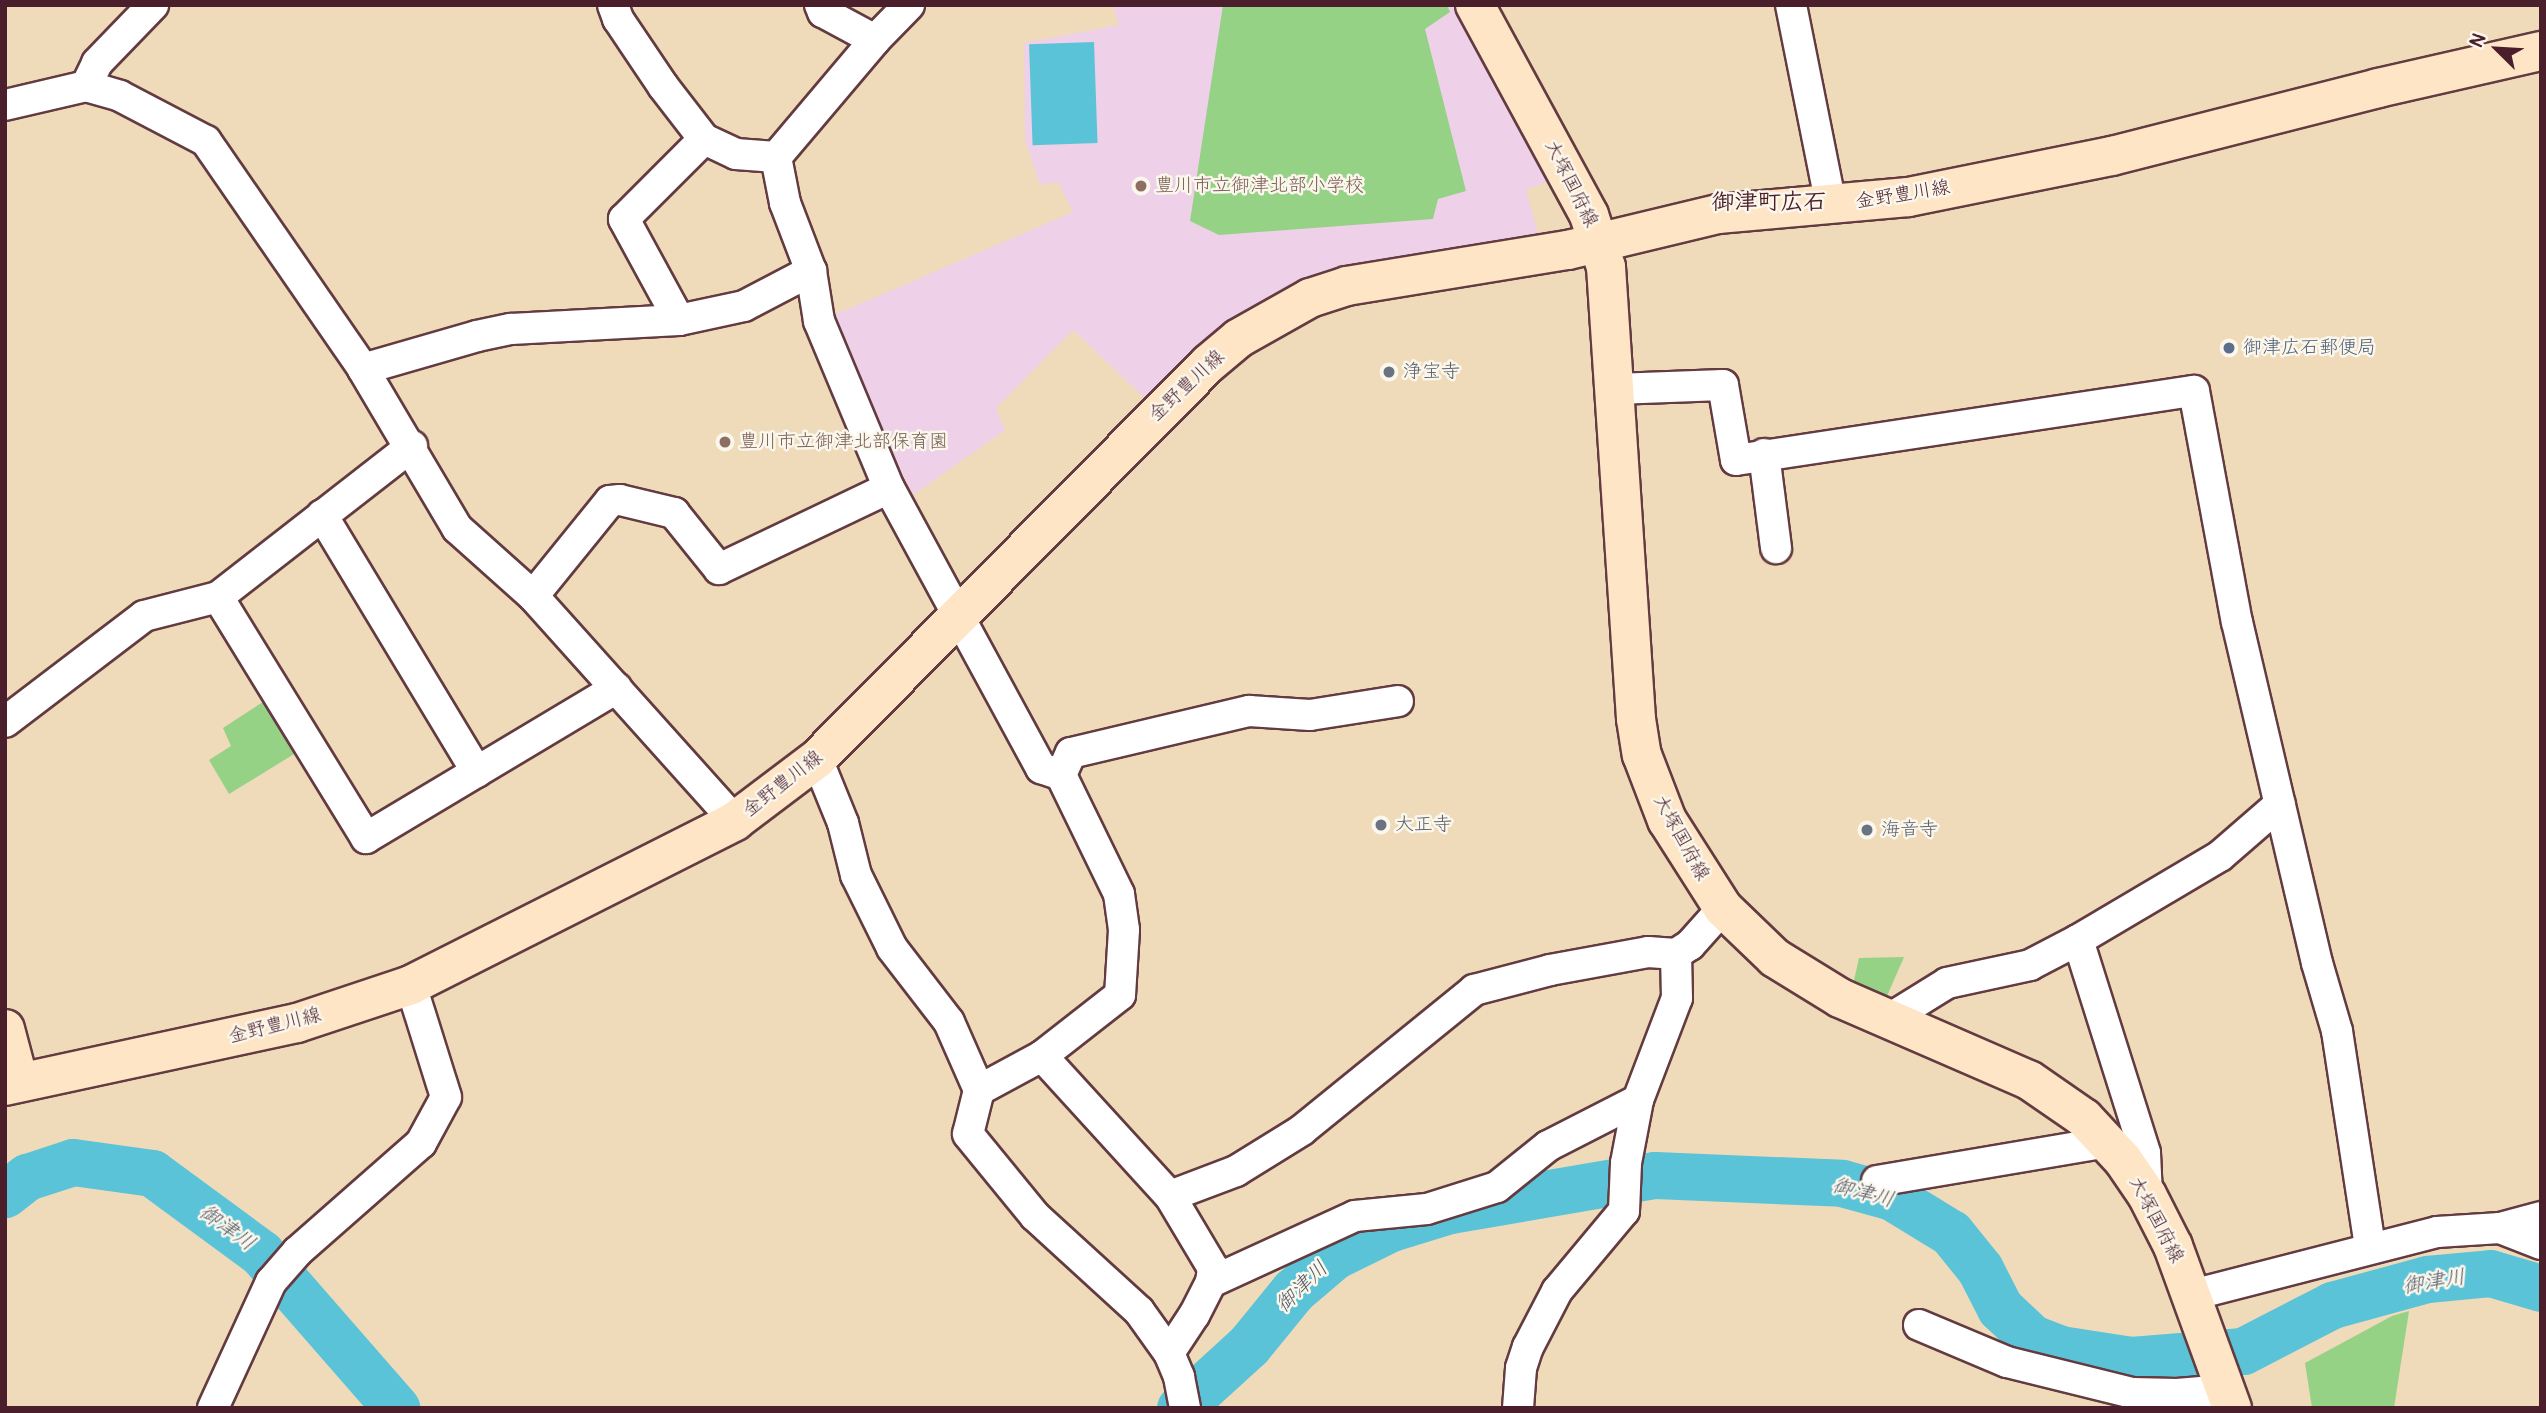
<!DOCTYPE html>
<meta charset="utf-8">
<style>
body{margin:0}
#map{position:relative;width:2546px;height:1413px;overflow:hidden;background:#efdbba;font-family:Pangolin,"Klee One",sans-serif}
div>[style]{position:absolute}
.built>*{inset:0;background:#eed0e8}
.green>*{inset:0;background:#96d286}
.water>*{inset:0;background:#5bc3d7;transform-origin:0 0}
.river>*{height:47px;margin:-23.5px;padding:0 23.5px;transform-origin:23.5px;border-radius:23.5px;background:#5bc3d7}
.roads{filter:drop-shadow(2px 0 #633b40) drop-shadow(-2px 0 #633b40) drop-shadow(0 2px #633b40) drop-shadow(0 -2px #633b40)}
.minor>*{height:30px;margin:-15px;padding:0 15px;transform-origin:15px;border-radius:15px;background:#fff}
.secondary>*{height:38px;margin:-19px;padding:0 19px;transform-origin:19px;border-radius:19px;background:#fde5c5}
.dots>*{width:19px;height:19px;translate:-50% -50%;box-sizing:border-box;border:4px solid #fbf7ec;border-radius:50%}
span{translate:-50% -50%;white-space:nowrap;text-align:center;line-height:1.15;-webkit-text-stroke:5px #fbf7ec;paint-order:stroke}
.street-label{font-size:19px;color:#4a1f2b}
.education-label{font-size:19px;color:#785e54}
.left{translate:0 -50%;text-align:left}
.service-label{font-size:19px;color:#4e5e75}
.worship-label{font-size:19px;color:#5b616d}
.water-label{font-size:21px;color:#505867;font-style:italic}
.quarter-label{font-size:23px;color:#4a1f2b;font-weight:700}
.frame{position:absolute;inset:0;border:7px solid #4a1f2b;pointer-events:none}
.north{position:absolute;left:2462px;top:14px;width:70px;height:70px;-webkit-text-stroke:5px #fbf7ec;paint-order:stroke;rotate:294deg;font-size:19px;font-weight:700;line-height:28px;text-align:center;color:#4a1f2b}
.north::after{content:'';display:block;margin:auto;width:24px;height:32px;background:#4a1f2b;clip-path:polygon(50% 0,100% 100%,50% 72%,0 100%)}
</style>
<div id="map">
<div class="built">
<i style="clip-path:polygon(1113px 5px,1455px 5px,1496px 83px,1556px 178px,1526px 190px,1540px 240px,1424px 258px,1150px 403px,1073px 330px,996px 408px,1005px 430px,913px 495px,825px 319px,1073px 212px,1058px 182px,1040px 185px,1025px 140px,1024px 43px,1119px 25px)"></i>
</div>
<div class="green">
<i style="clip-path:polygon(1223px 5px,1447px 5px,1450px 12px,1425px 29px,1466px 191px,1438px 199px,1433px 219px,1219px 235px,1190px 221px)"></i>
<i style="clip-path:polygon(266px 700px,299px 751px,229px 794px,209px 760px,231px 746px,223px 728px)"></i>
<i style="clip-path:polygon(1904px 957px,1884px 1003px,1852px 989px,1859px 958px)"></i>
<i style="clip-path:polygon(2409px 1311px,2394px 1408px,2312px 1408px,2305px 1363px,2392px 1316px)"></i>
</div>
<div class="water">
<i style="left:1094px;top:42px;width:101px;height:65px;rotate:88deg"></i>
</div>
<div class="river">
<i style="left:5px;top:1194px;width:28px;rotate:-38deg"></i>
<i style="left:27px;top:1177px;width:48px;rotate:-18.1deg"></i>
<i style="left:73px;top:1162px;width:80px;rotate:7.9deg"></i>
<i style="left:152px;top:1173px;width:135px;rotate:36.3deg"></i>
<i style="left:261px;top:1253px;width:206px;rotate:48.9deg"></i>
<i style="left:1180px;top:1408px;width:93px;rotate:-42.4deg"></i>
<i style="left:1249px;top:1345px;width:70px;rotate:-50.8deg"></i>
<i style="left:1293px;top:1291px;width:54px;rotate:-40.5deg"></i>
<i style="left:1334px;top:1256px;width:64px;rotate:-26.2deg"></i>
<i style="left:1391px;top:1228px;width:62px;rotate:-17deg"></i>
<i style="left:1450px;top:1210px;width:208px;rotate:-9.7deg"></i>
<i style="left:1655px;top:1175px;width:187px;rotate:2.4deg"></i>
<i style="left:1842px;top:1183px;width:52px;rotate:15.6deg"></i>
<i style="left:1892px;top:1197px;width:69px;rotate:31.4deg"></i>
<i style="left:1951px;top:1233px;width:46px;rotate:51.1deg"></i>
<i style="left:1980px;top:1269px;width:44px;rotate:62.9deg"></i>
<i style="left:2000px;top:1308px;width:44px;rotate:43.2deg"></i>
<i style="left:2032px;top:1338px;width:30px;rotate:21deg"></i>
<i style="left:2060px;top:1349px;width:72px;rotate:8.8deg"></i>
<i style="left:2131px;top:1360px;width:112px;rotate:-4.6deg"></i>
<i style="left:2243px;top:1351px;width:100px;rotate:-27.3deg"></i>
<i style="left:2332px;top:1305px;width:98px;rotate:-15.3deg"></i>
<i style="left:2427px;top:1279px;width:63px;rotate:-5.4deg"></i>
<i style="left:2490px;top:1273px;width:53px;rotate:16.4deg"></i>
</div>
<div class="roads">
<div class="minor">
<i style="left:613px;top:5px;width:15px;rotate:70deg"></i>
<i style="left:618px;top:19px;width:81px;rotate:56.1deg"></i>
<i style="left:663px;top:86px;width:67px;rotate:52.3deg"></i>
<i style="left:704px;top:139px;width:35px;rotate:25deg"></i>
<i style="left:736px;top:154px;width:40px;rotate:4.3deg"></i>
<i style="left:820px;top:5px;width:8px;rotate:67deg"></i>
<i style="left:823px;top:12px;width:59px;rotate:28.3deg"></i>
<i style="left:909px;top:5px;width:49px;rotate:134.2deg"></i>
<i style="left:875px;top:40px;width:153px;rotate:130.2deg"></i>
<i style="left:776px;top:157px;width:47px;rotate:78.9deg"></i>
<i style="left:785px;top:203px;width:73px;rotate:69.1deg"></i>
<i style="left:811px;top:271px;width:51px;rotate:80.9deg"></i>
<i style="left:819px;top:321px;width:181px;rotate:67.3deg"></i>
<i style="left:889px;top:488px;width:319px;rotate:61.5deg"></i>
<i style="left:1041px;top:768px;width:21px;rotate:19deg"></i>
<i style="left:1061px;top:775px;width:132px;rotate:64deg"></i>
<i style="left:1119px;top:894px;width:36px;rotate:82deg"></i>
<i style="left:1124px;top:930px;width:65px;rotate:93.5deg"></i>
<i style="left:1120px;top:995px;width:99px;rotate:142deg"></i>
<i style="left:1042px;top:1056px;width:72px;rotate:151.6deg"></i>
<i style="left:1791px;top:5px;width:205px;rotate:78.7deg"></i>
<i style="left:86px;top:86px;width:35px;rotate:16deg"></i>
<i style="left:120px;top:96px;width:97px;rotate:27.6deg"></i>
<i style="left:206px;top:141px;width:277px;rotate:55.4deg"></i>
<i style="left:363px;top:369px;width:185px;rotate:59.4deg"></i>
<i style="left:457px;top:528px;width:102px;rotate:41.8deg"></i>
<i style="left:533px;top:596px;width:302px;rotate:48.1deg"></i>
<i style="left:5px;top:105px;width:83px;rotate:-13.2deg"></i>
<i style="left:86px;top:86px;width:25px;rotate:-64deg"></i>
<i style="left:97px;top:63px;width:81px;rotate:-46deg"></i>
<i style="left:679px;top:320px;width:115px;rotate:-118.6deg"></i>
<i style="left:624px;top:219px;width:113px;rotate:-45deg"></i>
<i style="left:363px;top:369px;width:119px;rotate:-16.1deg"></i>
<i style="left:477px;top:336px;width:35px;rotate:-12deg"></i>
<i style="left:511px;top:329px;width:168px;rotate:-3.1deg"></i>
<i style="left:679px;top:320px;width:66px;rotate:-12.2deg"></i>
<i style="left:744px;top:306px;width:76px;rotate:-27.6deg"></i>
<i style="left:1615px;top:389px;width:108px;rotate:-2.1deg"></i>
<i style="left:1723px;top:385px;width:76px;rotate:80.2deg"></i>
<i style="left:1736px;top:460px;width:463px;rotate:-8.6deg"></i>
<i style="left:2194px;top:391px;width:235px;rotate:79.5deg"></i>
<i style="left:2237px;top:622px;width:350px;rotate:76.8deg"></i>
<i style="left:2317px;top:963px;width:71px;rotate:73.6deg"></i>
<i style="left:2337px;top:1031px;width:219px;rotate:81.3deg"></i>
<i style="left:1764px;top:454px;width:95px;rotate:82.7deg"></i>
<i style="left:322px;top:515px;width:300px;rotate:58.9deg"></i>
<i style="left:533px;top:596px;width:122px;rotate:-51deg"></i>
<i style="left:610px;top:501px;width:10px;rotate:-6deg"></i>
<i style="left:620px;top:500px;width:56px;rotate:13.5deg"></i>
<i style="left:674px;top:513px;width:72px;rotate:51.2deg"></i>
<i style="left:719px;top:569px;width:188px;rotate:-25.5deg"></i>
<i style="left:218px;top:597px;width:283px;rotate:58.4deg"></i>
<i style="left:366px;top:838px;width:292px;rotate:-30.9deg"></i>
<i style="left:5px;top:722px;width:175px;rotate:-37.3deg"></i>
<i style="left:144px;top:616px;width:76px;rotate:-14.4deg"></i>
<i style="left:218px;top:597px;width:246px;rotate:-37.9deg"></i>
<i style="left:817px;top:759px;width:69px;rotate:67.9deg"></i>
<i style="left:843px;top:823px;width:54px;rotate:76deg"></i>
<i style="left:856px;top:875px;width:81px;rotate:63.7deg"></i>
<i style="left:892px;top:948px;width:93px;rotate:52.4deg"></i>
<i style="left:949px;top:1022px;width:74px;rotate:66.2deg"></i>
<i style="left:979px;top:1090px;width:45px;rotate:104deg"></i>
<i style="left:968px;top:1134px;width:106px;rotate:50.7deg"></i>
<i style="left:1035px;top:1216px;width:141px;rotate:42.4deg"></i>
<i style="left:1139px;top:1311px;width:52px;rotate:54.5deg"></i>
<i style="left:1169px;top:1353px;width:26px;rotate:67deg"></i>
<i style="left:1179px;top:1377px;width:32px;rotate:79deg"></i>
<i style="left:1061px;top:775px;width:24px;rotate:-66deg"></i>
<i style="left:1071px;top:753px;width:183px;rotate:-13.3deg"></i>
<i style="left:1249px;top:711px;width:61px;rotate:3.8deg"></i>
<i style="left:1310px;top:715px;width:89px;rotate:-9deg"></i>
<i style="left:2078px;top:940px;width:223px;rotate:72.5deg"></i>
<i style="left:2145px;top:1153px;width:42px;rotate:87.3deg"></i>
<i style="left:1889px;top:1019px;width:68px;rotate:-31.8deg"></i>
<i style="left:1947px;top:983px;width:85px;rotate:-12.2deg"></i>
<i style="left:2030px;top:965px;width:54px;rotate:-27.5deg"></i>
<i style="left:2078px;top:940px;width:165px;rotate:-30.6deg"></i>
<i style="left:2220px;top:856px;width:79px;rotate:-40.9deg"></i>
<i style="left:1042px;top:1056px;width:190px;rotate:47.6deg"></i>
<i style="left:1170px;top:1196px;width:84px;rotate:59.2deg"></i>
<i style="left:1213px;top:1268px;width:14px;rotate:98deg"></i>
<i style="left:1211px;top:1282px;width:37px;rotate:117deg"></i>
<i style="left:1194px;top:1315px;width:45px;rotate:123.3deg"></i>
<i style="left:1877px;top:1181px;width:233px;rotate:-9.6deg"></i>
<i style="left:1170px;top:1196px;width:71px;rotate:-20.7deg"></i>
<i style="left:1236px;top:1171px;width:78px;rotate:-31.8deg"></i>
<i style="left:1302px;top:1130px;width:222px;rotate:-39.1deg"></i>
<i style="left:1474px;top:990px;width:79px;rotate:-14.7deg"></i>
<i style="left:1550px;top:970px;width:100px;rotate:-10.4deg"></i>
<i style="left:1648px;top:952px;width:28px;rotate:4deg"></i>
<i style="left:1676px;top:954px;width:17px;rotate:-33deg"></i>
<i style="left:1690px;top:945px;width:50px;rotate:-48.3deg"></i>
<i style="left:2500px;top:1228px;width:42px;rotate:-15deg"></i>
<i style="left:1211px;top:1282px;width:158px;rotate:-24.6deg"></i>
<i style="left:1355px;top:1216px;width:72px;rotate:-5.6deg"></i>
<i style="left:1427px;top:1209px;width:73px;rotate:-17.4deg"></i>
<i style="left:1497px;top:1187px;width:65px;rotate:-38.8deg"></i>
<i style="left:1548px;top:1146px;width:101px;rotate:-27.1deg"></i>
<i style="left:2192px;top:1295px;width:253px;rotate:-14.4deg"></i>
<i style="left:2437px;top:1232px;width:63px;rotate:-3.6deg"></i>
<i style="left:2500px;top:1228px;width:44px;rotate:21.3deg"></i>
<i style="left:1919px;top:1325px;width:95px;rotate:22.8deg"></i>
<i style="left:2007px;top:1362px;width:129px;rotate:13.9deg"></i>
<i style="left:2132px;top:1393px;width:45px;rotate:1.3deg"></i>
<i style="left:2177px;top:1394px;width:48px;rotate:-4.8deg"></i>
<i style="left:213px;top:1408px;width:139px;rotate:-65.3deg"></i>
<i style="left:271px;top:1282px;width:40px;rotate:-49deg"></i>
<i style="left:297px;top:1252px;width:165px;rotate:-41.3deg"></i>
<i style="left:421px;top:1143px;width:52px;rotate:-61.5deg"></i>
<i style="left:446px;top:1097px;width:117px;rotate:-107.4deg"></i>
<i style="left:1518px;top:1408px;width:40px;rotate:-85.7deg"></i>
<i style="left:1521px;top:1368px;width:22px;rotate:-72deg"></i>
<i style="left:1528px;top:1347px;width:63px;rotate:-62.6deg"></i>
<i style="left:1557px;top:1291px;width:104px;rotate:-50.1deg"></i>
<i style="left:1624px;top:1211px;width:48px;rotate:-87.6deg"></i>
<i style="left:1626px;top:1163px;width:64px;rotate:-79.2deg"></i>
<i style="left:1638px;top:1100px;width:109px;rotate:-69.1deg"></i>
<i style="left:1677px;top:998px;width:44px;rotate:-91.3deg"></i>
</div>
<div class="secondary">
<i style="left:1475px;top:5px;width:239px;rotate:61.5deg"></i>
<i style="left:1589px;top:215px;width:55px;rotate:71.9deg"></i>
<i style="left:1606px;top:267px;width:453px;rotate:86.2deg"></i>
<i style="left:1636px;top:719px;width:36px;rotate:81deg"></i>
<i style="left:1642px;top:755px;width:70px;rotate:69deg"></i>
<i style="left:1667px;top:820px;width:104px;rotate:57.5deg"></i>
<i style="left:1723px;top:908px;width:72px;rotate:43.9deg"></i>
<i style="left:1775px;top:958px;width:76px;rotate:31.6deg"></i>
<i style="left:1840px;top:998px;width:206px;rotate:23.5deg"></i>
<i style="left:2029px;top:1080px;width:67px;rotate:34.6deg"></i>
<i style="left:2084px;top:1118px;width:57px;rotate:47.1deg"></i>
<i style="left:2123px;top:1160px;width:42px;rotate:55.6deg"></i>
<i style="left:2147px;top:1195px;width:57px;rotate:63deg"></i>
<i style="left:2173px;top:1246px;width:172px;rotate:70deg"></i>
<i style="left:5px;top:1029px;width:55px;rotate:75.2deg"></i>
<i style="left:5px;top:1086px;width:299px;rotate:-12.2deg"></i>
<i style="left:297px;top:1023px;width:120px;rotate:-18.4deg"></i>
<i style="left:411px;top:985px;width:363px;rotate:-26.8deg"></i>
<i style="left:735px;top:821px;width:103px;rotate:-37.1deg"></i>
<i style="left:817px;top:759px;width:556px;rotate:-45.29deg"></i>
<i style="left:1208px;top:364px;width:40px;rotate:-40deg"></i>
<i style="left:1239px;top:338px;width:81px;rotate:-29.4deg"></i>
<i style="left:1310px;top:298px;width:39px;rotate:-18deg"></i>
<i style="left:1347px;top:286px;width:224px;rotate:-9.3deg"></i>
<i style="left:1568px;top:250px;width:154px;rotate:-13.5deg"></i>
<i style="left:1718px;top:214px;width:191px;rotate:-5.1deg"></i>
<i style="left:1908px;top:197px;width:208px;rotate:-11.4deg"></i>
<i style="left:2112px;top:156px;width:275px;rotate:-14.3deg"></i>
<i style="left:2378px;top:88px;width:167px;rotate:-12.8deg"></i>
</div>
</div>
<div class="dots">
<i style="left:1141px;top:186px;background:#8d6e63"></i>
<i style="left:2229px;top:348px;background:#5c6f8a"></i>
<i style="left:1389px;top:372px;background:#6b7280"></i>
<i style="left:725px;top:442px;background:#8d6e63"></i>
<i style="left:1381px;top:825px;background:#6b7280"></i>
<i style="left:1867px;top:830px;background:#6b7280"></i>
</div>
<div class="street-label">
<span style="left:1571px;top:184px;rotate:63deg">大塚国府線</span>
<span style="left:1903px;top:195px;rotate:-9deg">金野豊川線</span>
<span style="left:1187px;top:386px;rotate:-43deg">金野豊川線</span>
<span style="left:783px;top:784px;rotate:-38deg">金野豊川線</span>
<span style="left:1681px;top:838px;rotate:61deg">大塚国府線</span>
<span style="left:275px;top:1026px;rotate:-14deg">金野豊川線</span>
<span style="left:2156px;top:1220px;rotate:62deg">大塚国府線</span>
</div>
<div class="education-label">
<span class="left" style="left:1155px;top:186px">豊川市立御津北部小学校</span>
<span class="left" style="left:739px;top:442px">豊川市立御津北部保育園</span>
</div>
<div class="service-label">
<span class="left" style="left:2243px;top:348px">御津広石郵便局</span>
</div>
<div class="worship-label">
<span class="left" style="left:1403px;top:372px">浄宝寺</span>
<span class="left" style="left:1395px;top:825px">大正寺</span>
<span class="left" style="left:1881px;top:830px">海音寺</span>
</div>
<div class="water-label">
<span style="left:1863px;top:1193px;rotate:15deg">御津川</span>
<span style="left:227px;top:1228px;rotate:36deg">御津川</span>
<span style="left:2434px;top:1282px;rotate:-9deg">御津川</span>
<span style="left:1302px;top:1287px;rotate:-44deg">御津川</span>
</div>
<div class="quarter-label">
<span style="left:1769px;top:202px">御津町広石</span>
</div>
<div class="frame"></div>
<div class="north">N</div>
</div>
